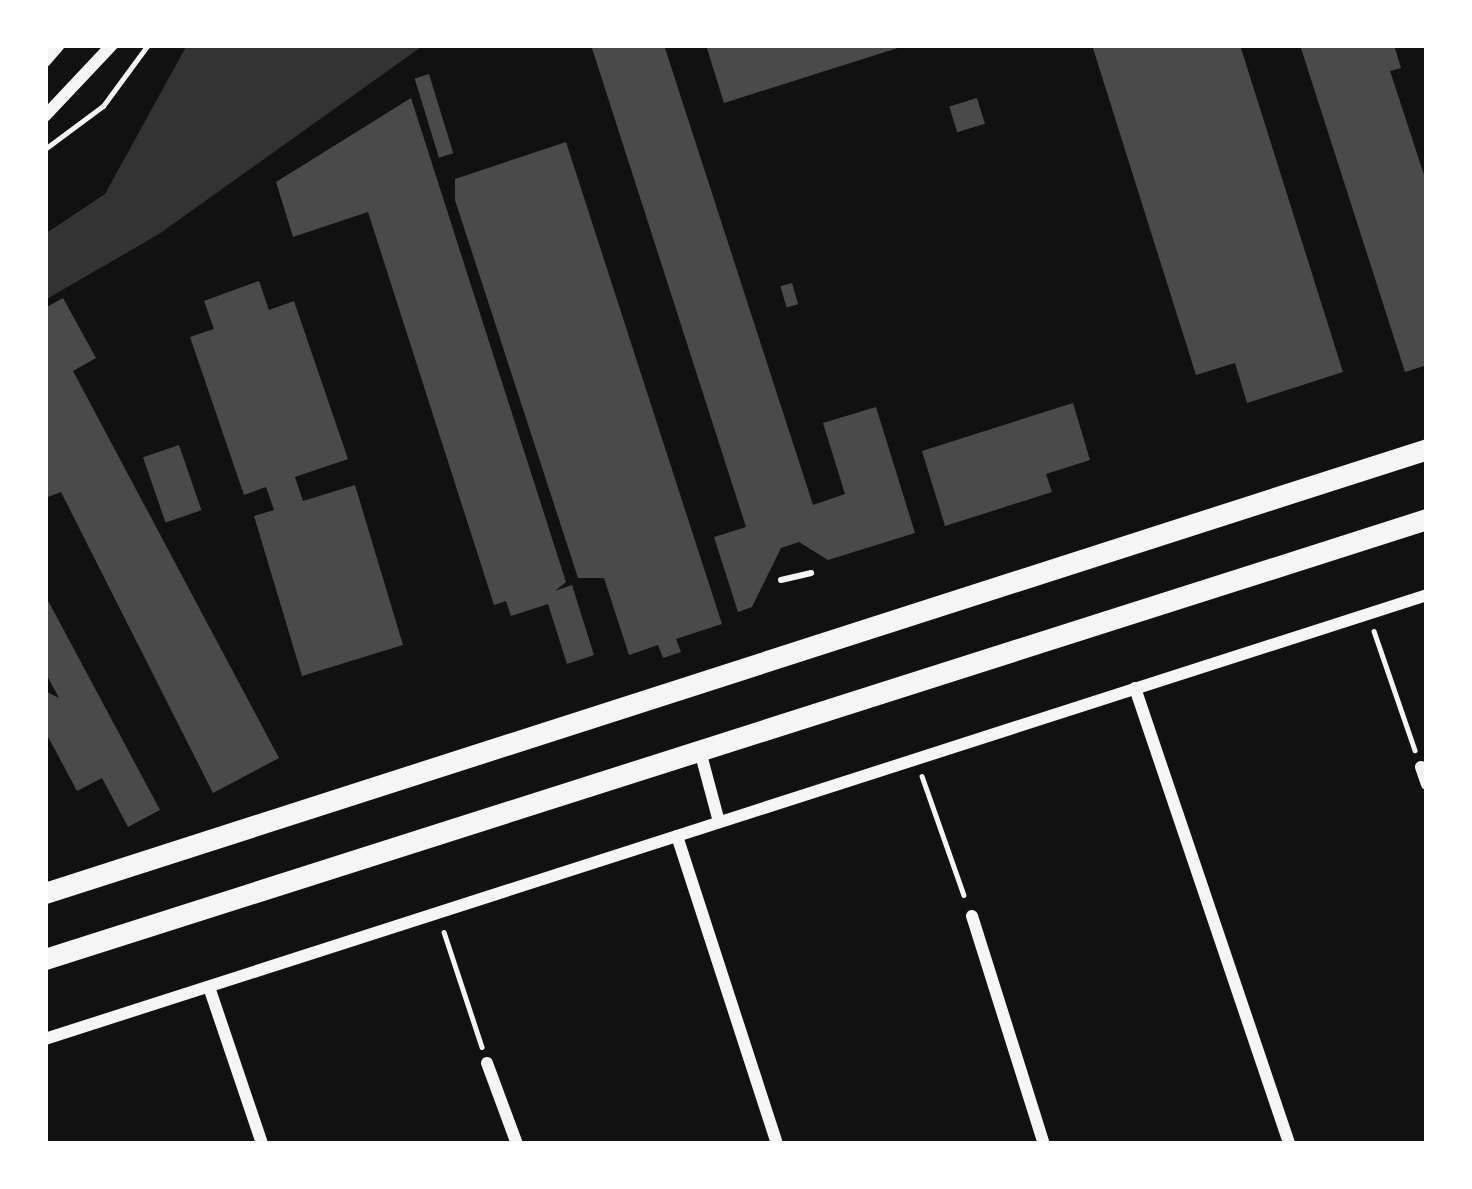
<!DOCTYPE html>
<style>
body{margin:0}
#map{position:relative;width:1472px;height:1189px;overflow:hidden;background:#111;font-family:Manrope,sans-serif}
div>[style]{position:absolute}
.water>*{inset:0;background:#333}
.building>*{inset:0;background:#4a4a4a;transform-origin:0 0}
.path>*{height:4.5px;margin:-2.25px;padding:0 2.25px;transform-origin:2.25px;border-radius:2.25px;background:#f5f5f5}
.service>*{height:6px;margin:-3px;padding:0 3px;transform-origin:3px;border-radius:3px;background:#f5f5f5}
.minor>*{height:12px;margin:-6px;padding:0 6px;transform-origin:6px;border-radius:6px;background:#f5f5f5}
.primary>*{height:21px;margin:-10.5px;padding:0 10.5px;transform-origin:10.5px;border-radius:10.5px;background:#f5f5f5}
span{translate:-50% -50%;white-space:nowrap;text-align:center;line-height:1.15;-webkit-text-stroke:9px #fff;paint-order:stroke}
.frame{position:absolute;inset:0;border:48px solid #fff;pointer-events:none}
</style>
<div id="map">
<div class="water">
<i style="clip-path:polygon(187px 45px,424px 45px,159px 234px,45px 300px,45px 234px,105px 194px)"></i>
</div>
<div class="building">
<i style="clip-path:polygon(591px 45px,664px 45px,813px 505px,845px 494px,823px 423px,876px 407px,915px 533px,828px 560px,799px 542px,781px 548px,752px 607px,738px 612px,714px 537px,746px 527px)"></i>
<i style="clip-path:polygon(706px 45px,904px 45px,904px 46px,724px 103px)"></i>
<i style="clip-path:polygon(1092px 45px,1240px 45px,1343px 372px,1247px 403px,1235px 363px,1196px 375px)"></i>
<i style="clip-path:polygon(1300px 45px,1394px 45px,1401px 68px,1390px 71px,1427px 184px,1427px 365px,1405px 372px)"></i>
<i style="left:429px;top:74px;width:83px;height:15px;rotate:73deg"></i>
<i style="clip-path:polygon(411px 98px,566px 582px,555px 591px,572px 585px,594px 655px,567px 664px,548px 604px,511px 616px,506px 601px,494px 605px,368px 212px,293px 237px,276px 182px)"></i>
<i style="left:977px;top:98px;width:27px;height:29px;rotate:73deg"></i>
<i style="clip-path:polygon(566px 142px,722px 624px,676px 639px,681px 652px,663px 658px,658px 645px,629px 655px,604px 578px,578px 578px,455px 200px,455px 179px)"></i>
<i style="clip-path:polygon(259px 281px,269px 310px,294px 301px,348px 459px,295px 477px,303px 501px,355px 485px,403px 645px,302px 676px,254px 516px,274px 510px,266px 487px,244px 495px,190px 337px,214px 329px,204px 301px)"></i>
<i style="left:792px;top:283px;width:22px;height:12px;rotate:74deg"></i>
<i style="clip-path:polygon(63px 298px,96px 358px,73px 371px,279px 758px,213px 793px,61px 492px,45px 498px,45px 308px)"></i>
<i style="clip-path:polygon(1073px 403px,1090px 460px,1046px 474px,1052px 492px,945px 526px,922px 451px)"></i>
<i style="left:179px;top:445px;width:69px;height:38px;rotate:71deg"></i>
<i style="clip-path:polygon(45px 595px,160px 810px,128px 827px,102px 778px,77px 791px,45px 731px,45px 691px,59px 698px,45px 672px)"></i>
</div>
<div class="path">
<i style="left:45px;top:149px;width:72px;rotate:-36.6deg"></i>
<i style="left:103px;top:106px;width:76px;rotate:-53.6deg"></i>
<i style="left:1374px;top:631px;width:126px;rotate:71deg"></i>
<i style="left:922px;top:776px;width:126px;rotate:70.6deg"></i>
<i style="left:444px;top:932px;width:121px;rotate:71.7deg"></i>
</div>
<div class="service">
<i style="left:781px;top:580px;width:31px;rotate:-13deg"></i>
</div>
<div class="minor">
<i style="left:45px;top:61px;width:21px;rotate:-49deg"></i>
<i style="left:45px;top:116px;width:98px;rotate:-46.7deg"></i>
<i style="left:1135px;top:688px;width:481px;rotate:71.3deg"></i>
<i style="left:700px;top:751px;width:73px;rotate:75deg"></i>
<i style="left:1421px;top:767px;width:18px;rotate:71deg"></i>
<i style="left:677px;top:836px;width:324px;rotate:72deg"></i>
<i style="left:972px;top:916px;width:239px;rotate:72.5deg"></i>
<i style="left:209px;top:987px;width:166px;rotate:71.3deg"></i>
<i style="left:45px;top:1039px;width:1452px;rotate:-17.81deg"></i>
<i style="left:487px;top:1063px;width:86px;rotate:69.7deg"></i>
</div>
<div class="primary">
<i style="left:45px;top:893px;width:1452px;rotate:-17.81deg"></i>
<i style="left:45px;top:959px;width:1450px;rotate:-17.66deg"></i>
</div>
<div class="frame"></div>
</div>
